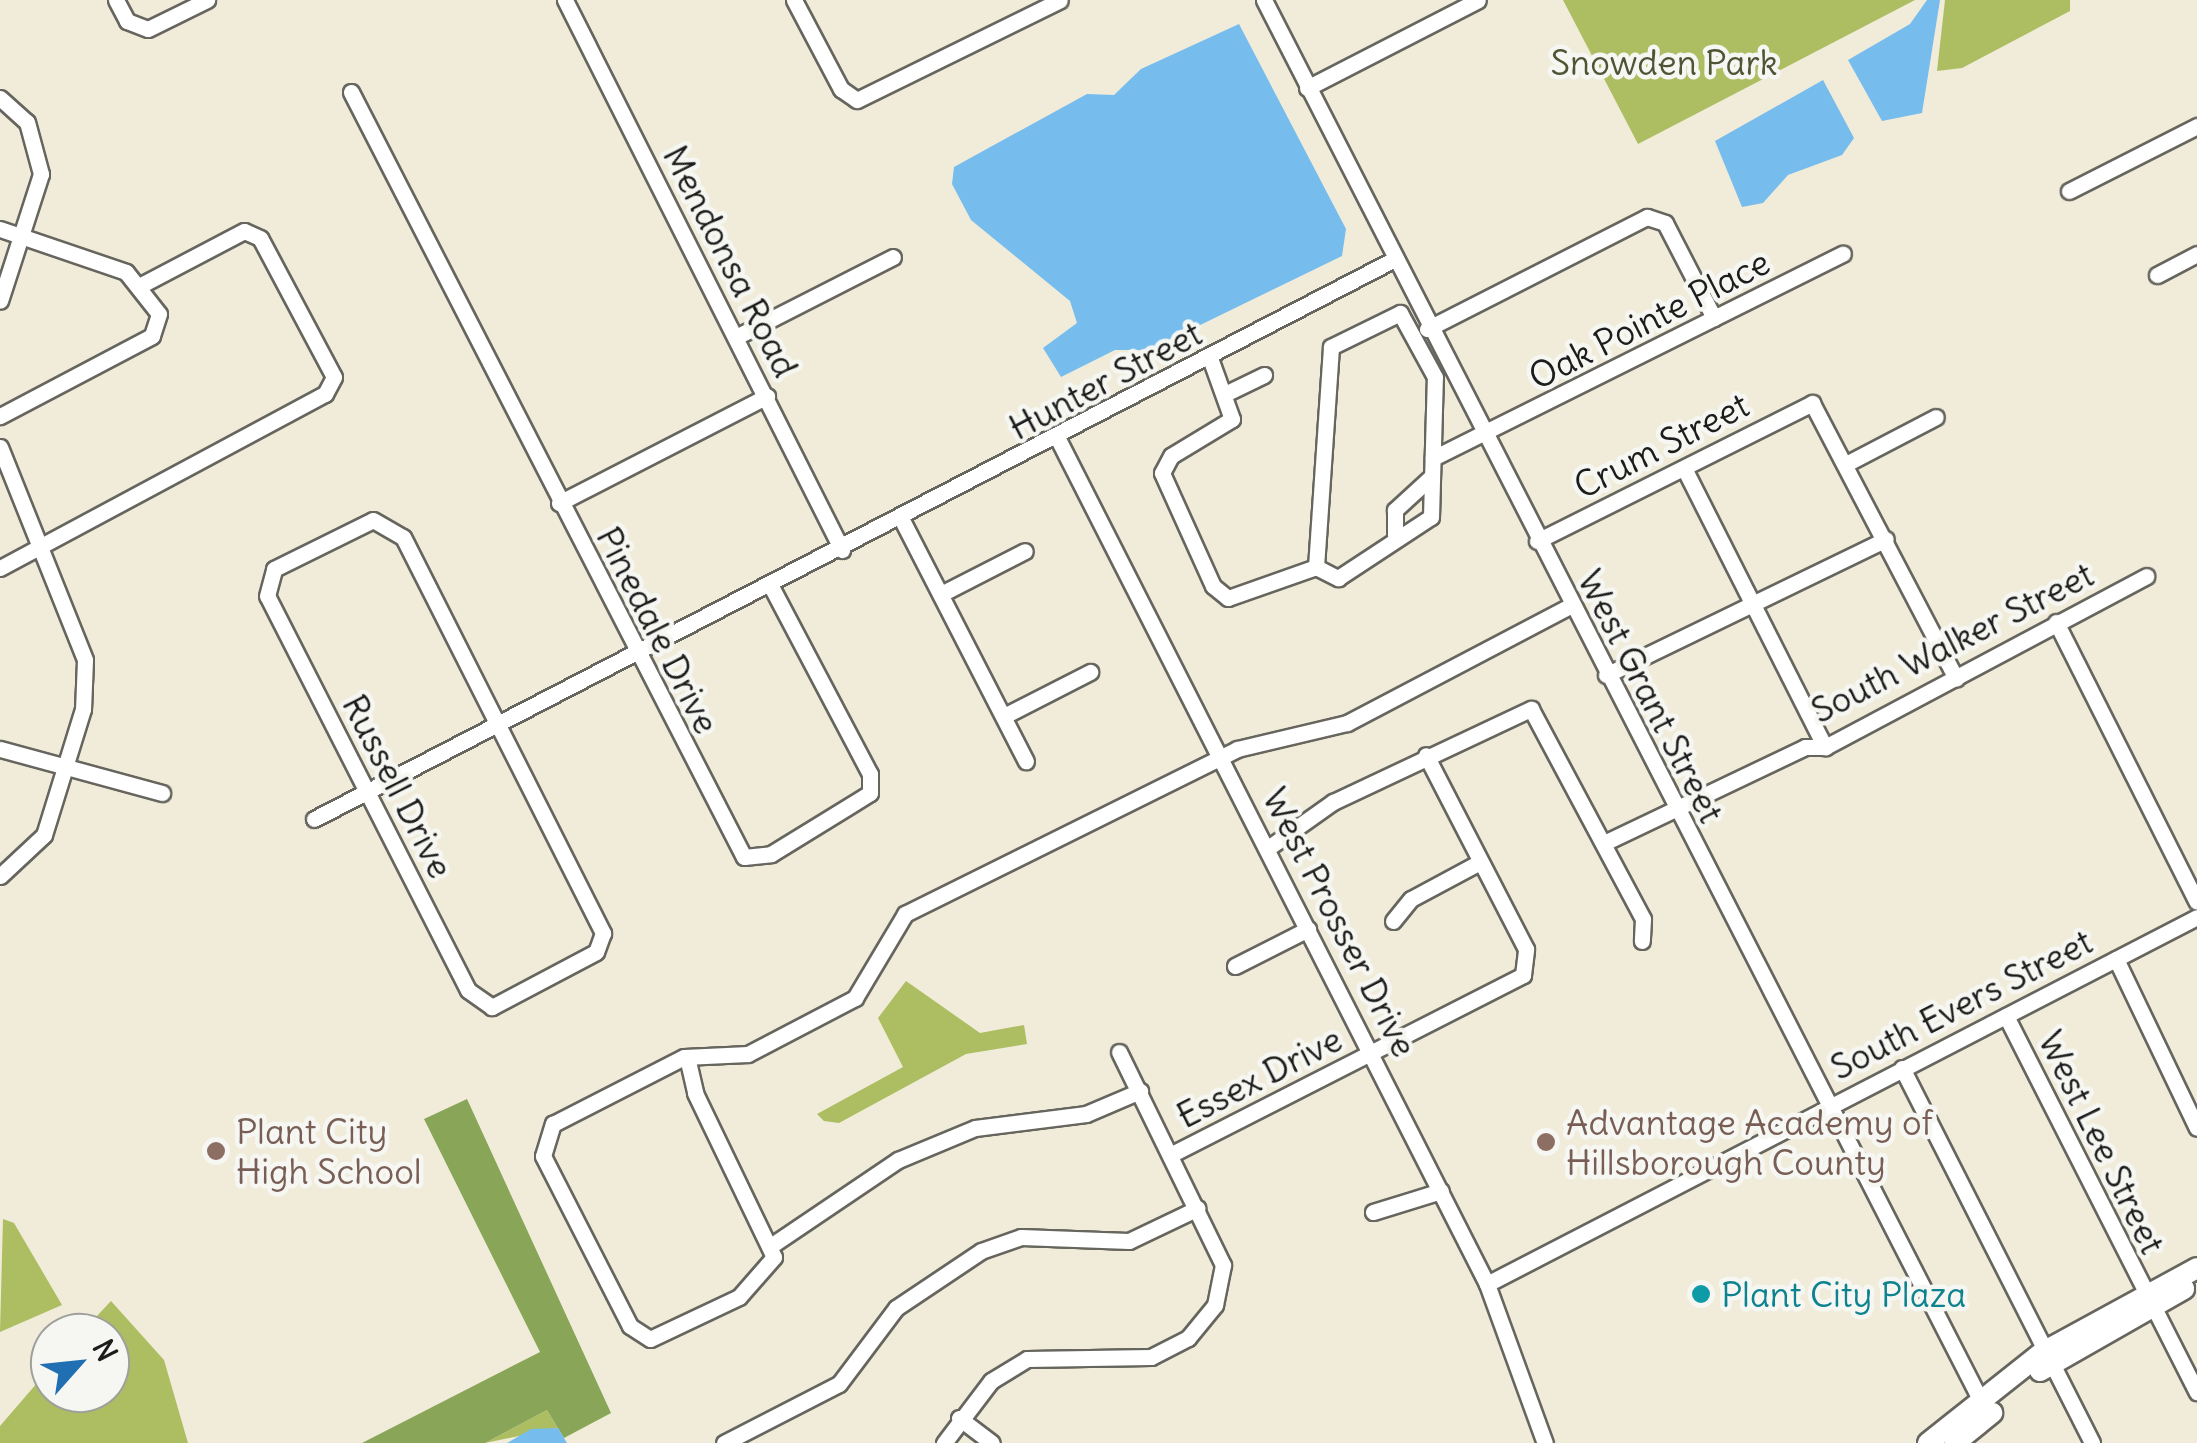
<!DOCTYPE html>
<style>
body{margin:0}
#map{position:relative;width:2197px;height:1443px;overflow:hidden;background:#f0ecd9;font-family:Delius,sans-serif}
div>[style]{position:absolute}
.green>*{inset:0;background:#acbe61}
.forest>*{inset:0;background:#89a557}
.water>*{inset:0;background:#76bced}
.roads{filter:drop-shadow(2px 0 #66655e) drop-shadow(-2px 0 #66655e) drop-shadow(0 2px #66655e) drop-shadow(0 -2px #66655e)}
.minor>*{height:15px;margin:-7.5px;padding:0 7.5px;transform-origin:7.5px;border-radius:7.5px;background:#fff}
.major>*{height:20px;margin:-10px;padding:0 10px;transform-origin:10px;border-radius:10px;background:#fff}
.dots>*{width:28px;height:28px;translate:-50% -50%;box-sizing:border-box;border:5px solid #f6f6f2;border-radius:50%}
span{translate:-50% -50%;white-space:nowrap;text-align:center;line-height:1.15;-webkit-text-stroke:9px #f6f6f2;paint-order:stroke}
.park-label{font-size:35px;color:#4e5534}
.street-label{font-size:35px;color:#1c1c1c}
.education-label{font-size:35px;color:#785e54}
.left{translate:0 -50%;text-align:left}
.culture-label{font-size:35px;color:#0d838f}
.north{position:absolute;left:30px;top:1313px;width:100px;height:100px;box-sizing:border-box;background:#f6f6f2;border:2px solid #9f9f9c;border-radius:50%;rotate:63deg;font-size:28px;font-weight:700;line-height:40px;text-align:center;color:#1c1c1c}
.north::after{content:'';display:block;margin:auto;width:35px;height:45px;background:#1f6fb2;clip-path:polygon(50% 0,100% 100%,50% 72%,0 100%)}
</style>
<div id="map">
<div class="green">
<i style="clip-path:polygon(1563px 0,1915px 0,1638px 144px)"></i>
<i style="clip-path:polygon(1945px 0,2070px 0,2070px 11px,1962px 68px,1937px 71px)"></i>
<i style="clip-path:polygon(906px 981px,980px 1033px,1024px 1025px,1027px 1044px,966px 1054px,839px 1123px,824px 1121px,817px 1114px,903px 1067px,878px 1018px)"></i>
<i style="clip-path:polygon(3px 1219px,14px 1223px,62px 1305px,0 1332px)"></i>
<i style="clip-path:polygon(111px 1301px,164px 1360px,188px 1443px,0 1443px,0 1426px,50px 1368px,50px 1393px,110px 1393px,110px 1333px,81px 1333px)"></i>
<i style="clip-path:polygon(547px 1410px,558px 1428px,485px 1443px)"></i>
</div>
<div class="forest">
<i style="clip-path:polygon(467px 1099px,611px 1413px,564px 1438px,547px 1410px,485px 1443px,362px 1443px,540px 1352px,424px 1119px)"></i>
</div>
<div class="water">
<i style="clip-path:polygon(1940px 0,1922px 113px,1882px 121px,1848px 60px,1910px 24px,1927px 0)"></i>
<i style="clip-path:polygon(1239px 24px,1346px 229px,1342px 256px,1149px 350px,1115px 350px,1061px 377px,1043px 348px,1077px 323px,1070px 301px,971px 220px,952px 184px,954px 167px,1087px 94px,1114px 95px,1141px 69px)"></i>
<i style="clip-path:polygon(1823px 80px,1854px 138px,1842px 155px,1788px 175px,1763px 203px,1742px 207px,1715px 141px)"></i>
<i style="clip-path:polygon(558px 1428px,567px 1443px,507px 1443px,531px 1429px)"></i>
</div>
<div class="roads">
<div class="minor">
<i style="left:116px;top:0;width:24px;rotate:62deg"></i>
<i style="left:127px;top:21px;width:22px;rotate:21deg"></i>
<i style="left:148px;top:29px;width:66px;rotate:-26.2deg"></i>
<i style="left:565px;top:0;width:616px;rotate:63.27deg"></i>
<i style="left:794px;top:0;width:101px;rotate:62.2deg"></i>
<i style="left:841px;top:89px;width:19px;rotate:35deg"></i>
<i style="left:857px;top:100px;width:226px;rotate:-26.2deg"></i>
<i style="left:1264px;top:0;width:1581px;rotate:62.9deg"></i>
<i style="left:1307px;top:88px;width:192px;rotate:-27.2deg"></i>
<i style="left:351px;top:92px;width:860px;rotate:62.81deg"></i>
<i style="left:744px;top:857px;width:27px;rotate:-6deg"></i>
<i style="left:771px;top:854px;width:116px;rotate:-31.6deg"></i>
<i style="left:870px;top:793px;width:19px;rotate:-90deg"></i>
<i style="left:870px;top:774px;width:212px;rotate:-117.8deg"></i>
<i style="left:0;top:98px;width:36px;rotate:42deg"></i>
<i style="left:27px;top:122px;width:54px;rotate:74.9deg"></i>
<i style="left:41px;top:174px;width:133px;rotate:107.9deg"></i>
<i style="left:2069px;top:191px;width:144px;rotate:-26.9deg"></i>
<i style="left:0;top:229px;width:133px;rotate:18.8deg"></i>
<i style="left:126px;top:272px;width:53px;rotate:51.8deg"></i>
<i style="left:159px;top:314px;width:23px;rotate:108deg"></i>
<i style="left:152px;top:336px;width:172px;rotate:152.2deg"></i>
<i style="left:2157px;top:275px;width:45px;rotate:-27.7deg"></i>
<i style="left:1427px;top:329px;width:247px;rotate:-27deg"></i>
<i style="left:1647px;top:217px;width:19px;rotate:18deg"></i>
<i style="left:1665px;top:223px;width:107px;rotate:62.7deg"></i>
<i style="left:736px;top:337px;width:176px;rotate:-27deg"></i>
<i style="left:1210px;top:358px;width:65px;rotate:70.2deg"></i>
<i style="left:1232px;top:419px;width:71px;rotate:148.8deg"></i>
<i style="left:1171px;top:456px;width:19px;rotate:118deg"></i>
<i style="left:1162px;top:473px;width:124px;rotate:65.7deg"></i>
<i style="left:1213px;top:586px;width:19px;rotate:39deg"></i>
<i style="left:1228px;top:598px;width:93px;rotate:-19.4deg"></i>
<i style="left:1316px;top:567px;width:25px;rotate:27deg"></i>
<i style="left:1338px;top:578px;width:111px;rotate:-33.3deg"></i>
<i style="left:1431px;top:517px;width:140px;rotate:-88.4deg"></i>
<i style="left:1435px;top:377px;width:73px;rotate:-118.7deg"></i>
<i style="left:1400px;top:313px;width:77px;rotate:153.8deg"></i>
<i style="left:1331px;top:347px;width:221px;rotate:93.9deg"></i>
<i style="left:1229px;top:392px;width:39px;rotate:-26deg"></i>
<i style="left:1058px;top:439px;width:948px;rotate:63.08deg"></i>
<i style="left:1487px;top:1284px;width:169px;rotate:70deg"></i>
<i style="left:0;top:447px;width:229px;rotate:68.2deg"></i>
<i style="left:85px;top:660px;width:49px;rotate:92.3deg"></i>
<i style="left:83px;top:709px;width:132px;rotate:107.2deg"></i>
<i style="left:44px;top:835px;width:60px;rotate:137deg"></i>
<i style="left:1433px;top:458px;width:458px;rotate:-26.5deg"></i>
<i style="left:1848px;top:463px;width:99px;rotate:-27.6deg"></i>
<i style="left:1684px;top:468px;width:313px;rotate:63.2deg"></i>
<i style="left:559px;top:503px;width:234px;rotate:-27.2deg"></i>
<i style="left:373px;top:520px;width:34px;rotate:30deg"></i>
<i style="left:403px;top:537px;width:444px;rotate:63.2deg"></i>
<i style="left:603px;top:933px;width:20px;rotate:110deg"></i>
<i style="left:596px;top:952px;width:118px;rotate:152.1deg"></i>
<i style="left:492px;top:1007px;width:29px;rotate:-145deg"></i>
<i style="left:468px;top:990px;width:442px;rotate:-117deg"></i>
<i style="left:267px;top:596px;width:28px;rotate:-75deg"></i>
<i style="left:274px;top:569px;width:110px;rotate:-26.3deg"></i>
<i style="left:903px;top:522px;width:269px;rotate:62.8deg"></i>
<i style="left:1395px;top:535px;width:25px;rotate:-90deg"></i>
<i style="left:1395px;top:510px;width:49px;rotate:-42.5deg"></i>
<i style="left:1537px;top:541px;width:308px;rotate:-26.6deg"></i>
<i style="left:1812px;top:403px;width:311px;rotate:62.4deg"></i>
<i style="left:0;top:568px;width:369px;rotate:-28.2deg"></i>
<i style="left:325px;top:394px;width:19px;rotate:-62deg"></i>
<i style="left:334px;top:377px;width:157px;rotate:-118deg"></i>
<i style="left:260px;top:238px;width:17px;rotate:-156deg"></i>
<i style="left:244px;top:231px;width:114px;rotate:152.3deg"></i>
<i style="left:941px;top:594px;width:94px;rotate:-27.1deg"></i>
<i style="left:2056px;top:622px;width:313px;rotate:63.3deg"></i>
<i style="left:1606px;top:675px;width:311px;rotate:-25.9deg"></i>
<i style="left:1004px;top:716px;width:97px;rotate:-27.1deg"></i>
<i style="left:0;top:749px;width:168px;rotate:15.2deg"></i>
<i style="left:314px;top:819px;width:1215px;rotate:-27.39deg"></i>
<i style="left:1604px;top:843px;width:223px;rotate:-25.5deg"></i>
<i style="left:1805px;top:747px;width:20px"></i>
<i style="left:1825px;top:747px;width:364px;rotate:-28deg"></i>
<i style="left:1268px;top:848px;width:80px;rotate:-35.3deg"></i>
<i style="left:1333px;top:802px;width:219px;rotate:-25.2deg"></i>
<i style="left:1531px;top:709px;width:238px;rotate:61.9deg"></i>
<i style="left:1643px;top:919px;width:22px;rotate:93deg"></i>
<i style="left:1393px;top:921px;width:28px;rotate:-51deg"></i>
<i style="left:1411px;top:899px;width:78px;rotate:-28.2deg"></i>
<i style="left:2116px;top:959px;width:187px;rotate:64.4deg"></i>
<i style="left:1235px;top:966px;width:82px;rotate:-26.9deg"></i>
<i style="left:2006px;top:1016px;width:422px;rotate:63.1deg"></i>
<i style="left:687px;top:1057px;width:37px;rotate:77deg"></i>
<i style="left:695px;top:1093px;width:182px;rotate:64.3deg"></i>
<i style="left:774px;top:1257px;width:53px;rotate:131.2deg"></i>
<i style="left:739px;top:1297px;width:98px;rotate:154.7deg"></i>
<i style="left:650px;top:1339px;width:24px;rotate:-147deg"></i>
<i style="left:630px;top:1326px;width:191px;rotate:-117.1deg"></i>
<i style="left:543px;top:1156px;width:34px;rotate:-73deg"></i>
<i style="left:553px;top:1124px;width:147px;rotate:-27.1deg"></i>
<i style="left:684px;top:1057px;width:64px;rotate:-2.7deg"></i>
<i style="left:748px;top:1054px;width:121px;rotate:-27.6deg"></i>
<i style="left:855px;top:998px;width:98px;rotate:-59.2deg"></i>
<i style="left:905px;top:914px;width:371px;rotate:-26.4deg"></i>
<i style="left:1237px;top:749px;width:113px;rotate:-13.3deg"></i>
<i style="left:1347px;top:723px;width:252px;rotate:-27.7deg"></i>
<i style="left:1902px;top:1068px;width:420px;rotate:63.1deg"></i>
<i style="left:1172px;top:1154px;width:394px;rotate:-27deg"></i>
<i style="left:1523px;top:975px;width:26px;rotate:-83deg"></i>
<i style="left:1526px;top:949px;width:218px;rotate:-117.3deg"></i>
<i style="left:1373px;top:1212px;width:71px;rotate:-17.2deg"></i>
<i style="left:772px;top:1245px;width:152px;rotate:-34deg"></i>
<i style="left:898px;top:1160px;width:83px;rotate:-22.6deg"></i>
<i style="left:975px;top:1128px;width:112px;rotate:-7.2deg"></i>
<i style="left:1086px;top:1114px;width:59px;rotate:-23.1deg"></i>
<i style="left:1487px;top:1284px;width:799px;rotate:-27.33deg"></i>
<i style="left:959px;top:1418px;width:41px;rotate:37.1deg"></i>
<i style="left:724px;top:1443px;width:129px;rotate:-27.2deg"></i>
<i style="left:839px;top:1384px;width:95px;rotate:-53.1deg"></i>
<i style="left:896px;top:1308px;width:102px;rotate:-33.8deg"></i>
<i style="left:981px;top:1251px;width:42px;rotate:-19.3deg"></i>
<i style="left:1021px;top:1237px;width:108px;rotate:2.1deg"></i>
<i style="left:1129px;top:1241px;width:76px;rotate:-25.6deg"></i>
<i style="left:944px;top:1443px;width:78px;rotate:-52.8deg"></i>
<i style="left:991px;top:1381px;width:42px;rotate:-31.4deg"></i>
<i style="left:1027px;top:1359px;width:124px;rotate:-0.9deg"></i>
<i style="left:1151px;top:1357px;width:42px;rotate:-27.2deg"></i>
<i style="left:1188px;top:1338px;width:43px;rotate:-50.7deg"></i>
<i style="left:1215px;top:1305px;width:41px;rotate:-78.7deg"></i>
<i style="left:1223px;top:1265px;width:237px;rotate:-116deg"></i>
</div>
<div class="major">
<i style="left:2040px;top:1371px;width:166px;rotate:-29.7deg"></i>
<i style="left:1928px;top:1443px;width:147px;rotate:-38.4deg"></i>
<i style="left:2043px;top:1352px;width:175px;rotate:-28.6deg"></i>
<i style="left:1955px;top:1443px;width:48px;rotate:-39deg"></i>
</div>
</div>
<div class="dots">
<i style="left:1546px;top:1142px;background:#8d6e63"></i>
<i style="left:216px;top:1151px;background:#8d6e63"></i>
<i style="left:1701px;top:1294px;background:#0f9aa8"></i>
</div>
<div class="park-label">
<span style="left:1664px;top:62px">Snowden Park</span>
</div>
<div class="street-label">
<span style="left:731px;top:261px;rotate:63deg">Mendonsa Road</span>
<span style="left:1649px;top:319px;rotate:-27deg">Oak Pointe Place</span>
<span style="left:1105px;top:380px;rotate:-28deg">Hunter Street</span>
<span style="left:1661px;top:445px;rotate:-27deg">Crum Street</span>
<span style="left:658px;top:630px;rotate:63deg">Pinedale Drive</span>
<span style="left:1952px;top:642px;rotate:-27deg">South Walker Street</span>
<span style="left:1651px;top:696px;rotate:63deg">West Grant Street</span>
<span style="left:398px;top:786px;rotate:63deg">Russell Drive</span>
<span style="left:1340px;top:922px;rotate:63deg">West Prosser Drive</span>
<span style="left:1961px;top:1004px;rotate:-27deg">South Evers Street</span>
<span style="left:1259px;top:1077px;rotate:-27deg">Essex Drive</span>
<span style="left:2102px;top:1142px;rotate:64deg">West Lee Street</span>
</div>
<div class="education-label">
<span class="left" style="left:1566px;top:1142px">Advantage Academy of<br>Hillsborough County</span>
<span class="left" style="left:236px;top:1151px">Plant City<br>High School</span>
</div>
<div class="culture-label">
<span class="left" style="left:1721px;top:1294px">Plant City Plaza</span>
</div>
<div class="north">N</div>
</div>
